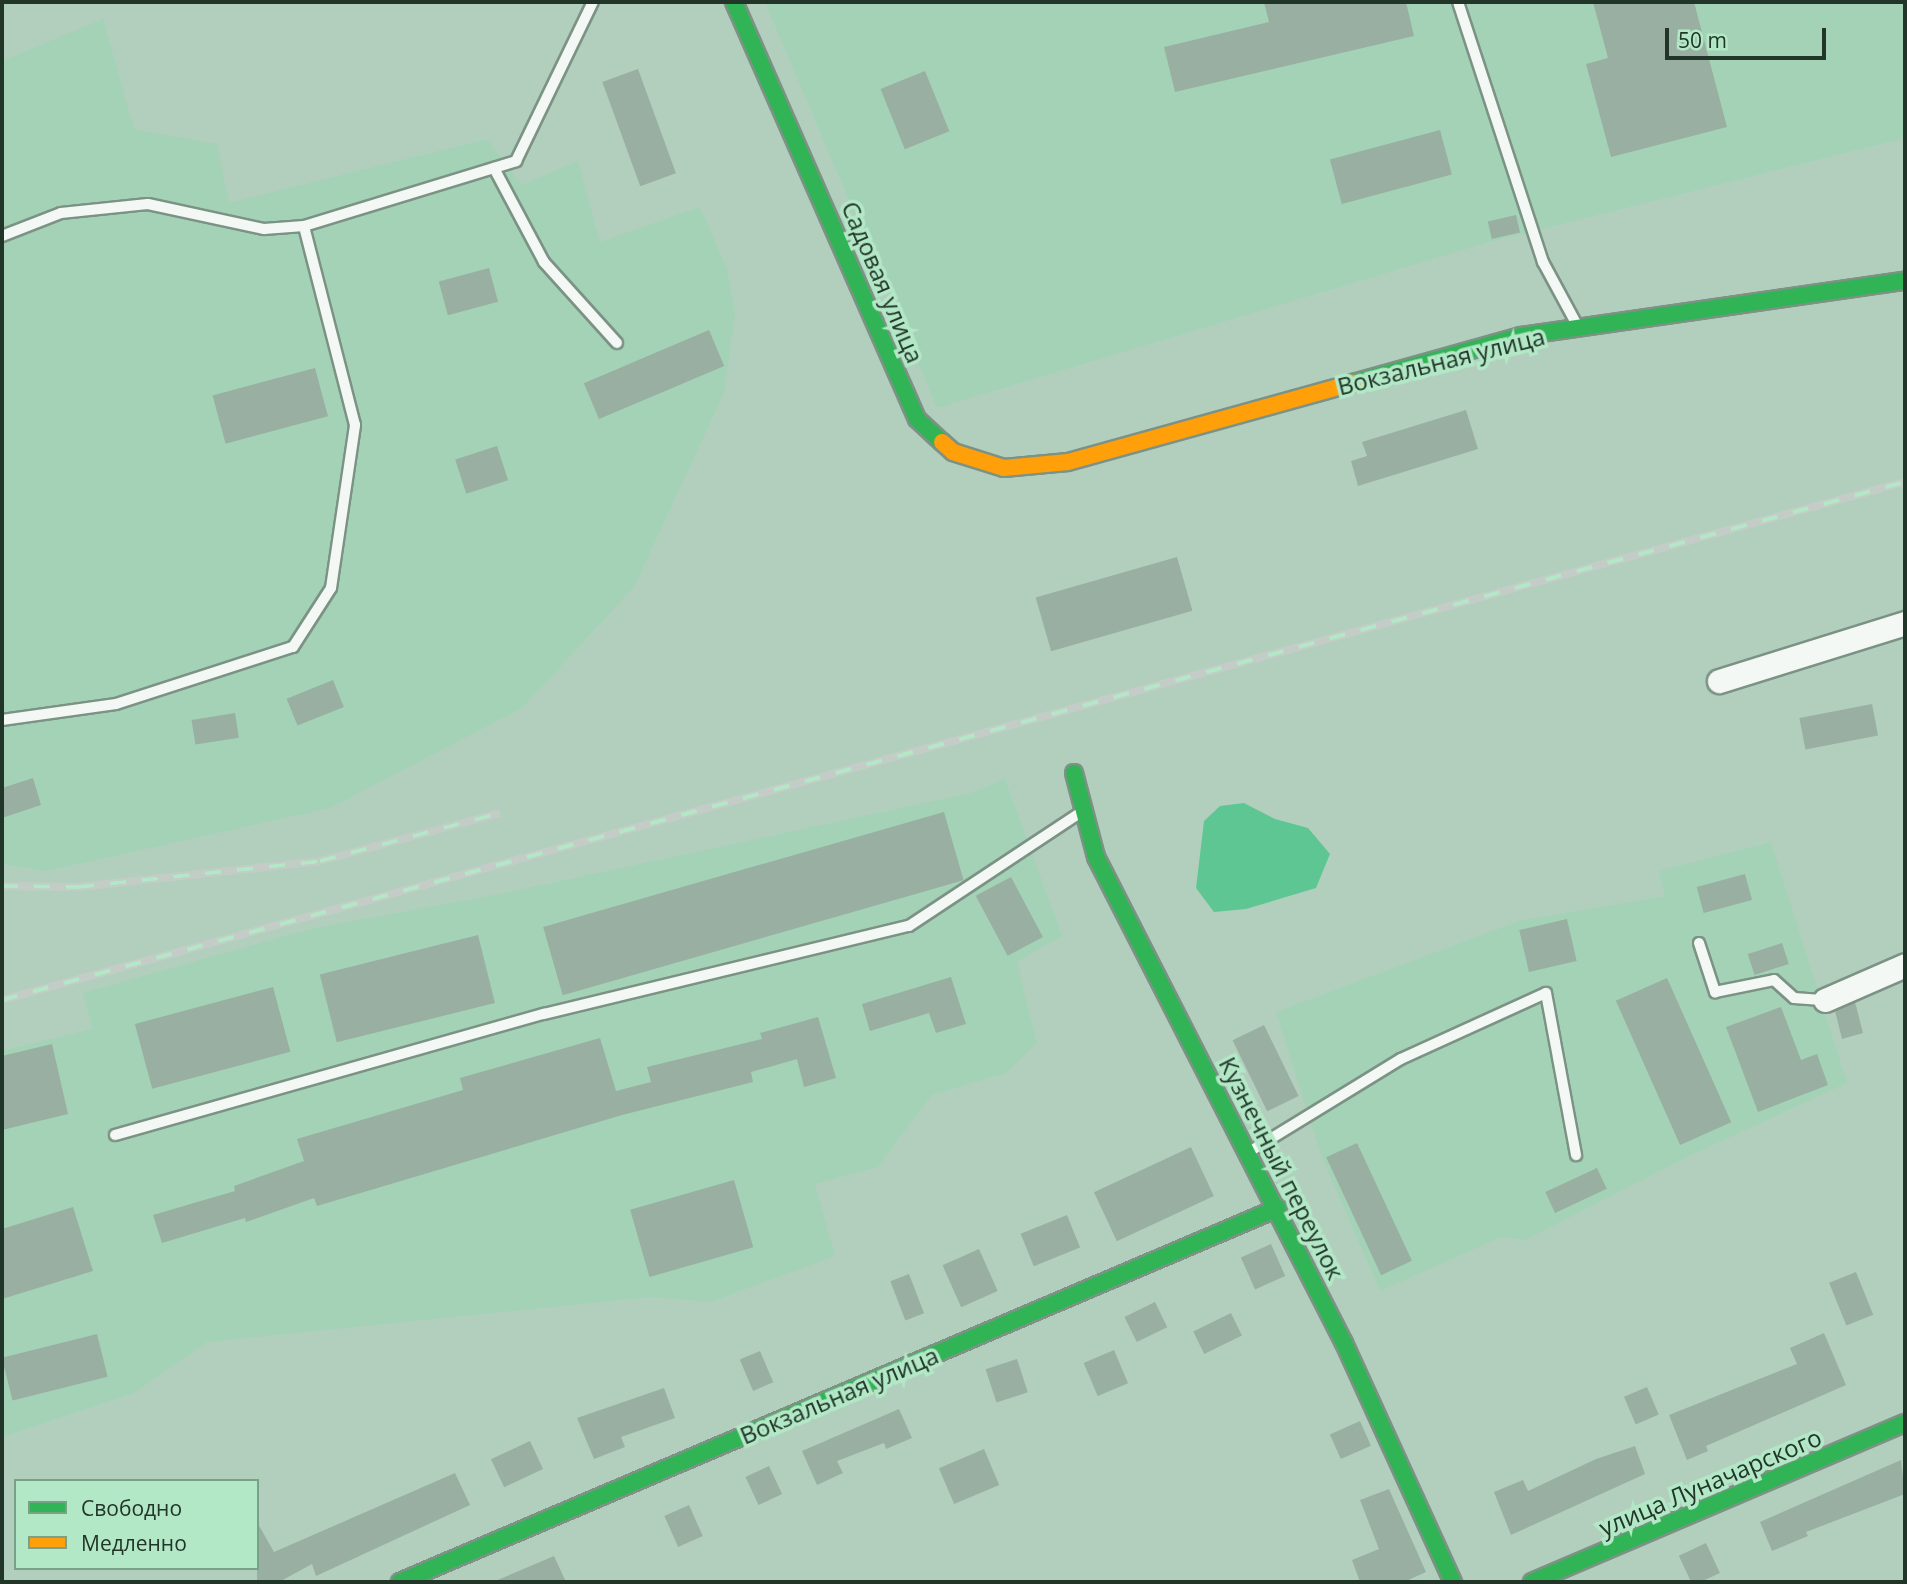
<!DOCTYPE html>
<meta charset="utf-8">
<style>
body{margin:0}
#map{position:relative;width:1907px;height:1584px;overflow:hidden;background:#b2cfbe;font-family:"Open Sans",sans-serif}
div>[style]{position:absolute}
.built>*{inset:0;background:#a3d2b6}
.water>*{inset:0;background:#5ec693}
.building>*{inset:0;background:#99afa2;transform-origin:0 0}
.roads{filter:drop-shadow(2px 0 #7c9285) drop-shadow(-2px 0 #7c9285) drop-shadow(0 2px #7c9285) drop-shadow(0 -2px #7c9285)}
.lane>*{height:10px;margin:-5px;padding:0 5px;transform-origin:5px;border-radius:5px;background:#f3f8f5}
.street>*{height:23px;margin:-11.5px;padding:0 11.5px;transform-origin:11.5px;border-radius:11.5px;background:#f3f8f5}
.fast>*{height:16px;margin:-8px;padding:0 8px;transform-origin:8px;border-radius:8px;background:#30b455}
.slow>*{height:16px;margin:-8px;padding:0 8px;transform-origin:8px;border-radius:8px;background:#ff9f0a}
.rail>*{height:8px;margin-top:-4px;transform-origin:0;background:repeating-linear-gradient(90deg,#b3e8c7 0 16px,#c4ccc7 0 32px);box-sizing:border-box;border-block:2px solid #c4ccc7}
span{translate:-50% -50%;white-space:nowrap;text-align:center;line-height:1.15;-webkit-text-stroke:7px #b3e8c7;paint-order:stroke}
.street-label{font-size:24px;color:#213629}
.frame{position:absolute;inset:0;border:4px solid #213629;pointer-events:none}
.legend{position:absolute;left:14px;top:1479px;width:245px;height:91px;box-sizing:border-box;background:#b3e8c7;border:2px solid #79a188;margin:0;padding:9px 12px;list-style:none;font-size:21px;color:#213629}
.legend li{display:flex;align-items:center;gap:14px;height:35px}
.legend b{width:35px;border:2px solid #79a188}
.scale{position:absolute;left:1665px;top:28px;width:161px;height:32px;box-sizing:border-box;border:4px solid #213629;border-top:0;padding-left:9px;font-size:21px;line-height:24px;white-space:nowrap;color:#213629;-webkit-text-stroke:5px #b3e8c7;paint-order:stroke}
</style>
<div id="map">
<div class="built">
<i style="clip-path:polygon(765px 2px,1905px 2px,1905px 138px,1486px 243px,937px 408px)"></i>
<i style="clip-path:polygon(103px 19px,134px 129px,217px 144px,229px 203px,487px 139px,522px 185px,578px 161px,600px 242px,700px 207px,727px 269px,735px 314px,724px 393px,634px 587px,522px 708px,330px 808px,46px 871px,2px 864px,2px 61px)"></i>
<i style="clip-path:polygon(1005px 779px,1062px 936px,1017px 962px,1037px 1043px,1006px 1073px,932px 1095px,877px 1167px,815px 1184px,835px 1256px,711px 1302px,650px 1297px,207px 1342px,134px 1393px,2px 1437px,2px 1051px,92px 1029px,83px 993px,310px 929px,505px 893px,971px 793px)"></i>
<i style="clip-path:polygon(1771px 842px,1847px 1083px,1693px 1154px,1525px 1240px,1501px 1237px,1380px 1291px,1321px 1155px,1276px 1012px,1522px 920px,1665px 896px,1659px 871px)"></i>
</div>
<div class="water">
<i style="clip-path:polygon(1244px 803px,1275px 819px,1308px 828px,1330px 854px,1316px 888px,1246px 909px,1214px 912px,1196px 888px,1204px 821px,1220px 806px)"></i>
</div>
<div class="building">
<i style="clip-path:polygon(1264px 2px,1406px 2px,1414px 36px,1175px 92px,1164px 47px,1269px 22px)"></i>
<i style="clip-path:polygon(1593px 2px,1694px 2px,1727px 127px,1611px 157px,1586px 64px,1608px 58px)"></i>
<i style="left:638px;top:69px;width:111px;height:38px;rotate:70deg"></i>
<i style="left:925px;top:71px;width:65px;height:48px;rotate:68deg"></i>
<i style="left:1440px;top:130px;width:46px;height:114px;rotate:75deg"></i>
<i style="left:1516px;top:215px;width:18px;height:29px;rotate:77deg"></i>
<i style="left:489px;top:268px;width:35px;height:52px;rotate:75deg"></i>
<i style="left:709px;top:330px;width:39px;height:136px;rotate:67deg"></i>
<i style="left:315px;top:368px;width:50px;height:106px;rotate:75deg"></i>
<i style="clip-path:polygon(1466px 410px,1478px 449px,1358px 486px,1351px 461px,1367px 456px,1362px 442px)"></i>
<i style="left:497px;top:446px;width:36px;height:44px;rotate:72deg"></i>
<i style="left:1177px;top:557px;width:56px;height:147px;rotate:74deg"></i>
<i style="left:333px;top:680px;width:29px;height:50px;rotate:68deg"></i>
<i style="left:1872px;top:704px;width:32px;height:74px;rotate:79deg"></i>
<i style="left:235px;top:713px;width:25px;height:44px;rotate:81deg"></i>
<i style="clip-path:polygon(33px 778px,41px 805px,2px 818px,2px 788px)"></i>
<i style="left:944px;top:812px;width:71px;height:417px;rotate:74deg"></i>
<i style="left:1745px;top:874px;width:27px;height:50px;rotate:75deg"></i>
<i style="left:1011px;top:877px;width:68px;height:40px;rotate:62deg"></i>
<i style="left:1567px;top:919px;width:43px;height:49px;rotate:77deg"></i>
<i style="left:478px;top:935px;width:70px;height:163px;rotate:76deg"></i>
<i style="left:1782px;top:943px;width:22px;height:36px;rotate:72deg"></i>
<i style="clip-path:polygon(951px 977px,966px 1024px,936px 1033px,929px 1013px,870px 1031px,862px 1004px)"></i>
<i style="left:1667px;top:978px;width:158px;height:56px;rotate:66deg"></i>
<i style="left:273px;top:987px;width:67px;height:143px;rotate:75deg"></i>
<i style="clip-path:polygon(1855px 1002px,1863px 1033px,1842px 1039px,1835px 1011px)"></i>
<i style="clip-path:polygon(1781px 1007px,1801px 1060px,1817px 1054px,1828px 1085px,1758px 1112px,1726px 1027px)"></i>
<i style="clip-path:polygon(818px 1017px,836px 1078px,804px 1087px,797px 1059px,751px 1072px,753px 1082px,622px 1115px,317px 1206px,314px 1198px,246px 1222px,245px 1218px,162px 1243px,153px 1215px,235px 1191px,234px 1186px,304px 1161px,297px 1139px,463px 1090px,460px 1078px,600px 1038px,616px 1091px,651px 1082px,647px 1067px,762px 1039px,760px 1033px)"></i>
<i style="left:1264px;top:1025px;width:79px;height:35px;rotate:64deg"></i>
<i style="clip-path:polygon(52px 1044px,68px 1114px,2px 1130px,2px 1056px)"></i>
<i style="left:1357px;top:1143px;width:130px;height:34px;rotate:65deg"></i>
<i style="left:1191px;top:1147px;width:54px;height:107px;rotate:65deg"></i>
<i style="left:1597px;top:1168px;width:23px;height:57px;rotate:65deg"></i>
<i style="left:734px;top:1180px;width:70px;height:108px;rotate:74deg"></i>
<i style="clip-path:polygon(73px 1207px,93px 1271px,2px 1299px,2px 1229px)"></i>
<i style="left:1067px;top:1215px;width:35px;height:50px;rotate:68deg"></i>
<i style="left:1271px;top:1244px;width:35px;height:33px;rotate:66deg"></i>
<i style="left:979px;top:1249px;width:46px;height:40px;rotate:66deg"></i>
<i style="left:1856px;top:1272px;width:46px;height:29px;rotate:68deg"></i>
<i style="left:909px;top:1274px;width:42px;height:20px;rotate:69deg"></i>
<i style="left:1155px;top:1302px;width:28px;height:34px;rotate:64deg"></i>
<i style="left:1231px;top:1313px;width:25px;height:42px;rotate:64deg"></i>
<i style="clip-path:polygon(1824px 1333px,1846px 1385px,1706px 1446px,1708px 1451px,1687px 1460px,1669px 1415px,1797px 1364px,1790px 1348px)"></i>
<i style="left:97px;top:1334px;width:44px;height:98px;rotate:76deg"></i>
<i style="left:1114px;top:1350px;width:36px;height:33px;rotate:67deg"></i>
<i style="left:760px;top:1351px;width:34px;height:22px;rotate:67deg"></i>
<i style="left:1017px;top:1359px;width:35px;height:33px;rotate:72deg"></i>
<i style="left:1647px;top:1387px;width:30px;height:25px;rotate:67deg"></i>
<i style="clip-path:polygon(664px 1388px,675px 1418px,621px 1437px,625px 1447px,594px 1459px,577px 1418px)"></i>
<i style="clip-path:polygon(899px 1409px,912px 1438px,886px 1449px,884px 1443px,837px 1461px,843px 1473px,817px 1485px,802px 1451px)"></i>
<i style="left:1360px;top:1421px;width:27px;height:33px;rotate:66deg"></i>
<i style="left:530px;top:1441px;width:31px;height:43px;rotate:65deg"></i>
<i style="clip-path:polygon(1635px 1446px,1645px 1474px,1511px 1535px,1494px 1492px,1523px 1480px,1528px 1491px,1596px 1459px)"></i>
<i style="left:984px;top:1449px;width:39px;height:49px;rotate:67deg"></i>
<i style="clip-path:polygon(1901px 1460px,1905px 1494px,1806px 1532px,1808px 1536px,1772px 1551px,1760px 1522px)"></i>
<i style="left:769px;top:1466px;width:31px;height:26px;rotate:65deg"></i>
<i style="clip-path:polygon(455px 1473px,470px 1505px,316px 1576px,312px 1564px,279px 1582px,257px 1582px,257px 1522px,274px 1552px)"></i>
<i style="clip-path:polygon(1389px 1489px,1426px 1572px,1404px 1582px,1360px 1582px,1352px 1560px,1379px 1549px,1360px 1500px)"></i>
<i style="left:689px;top:1505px;width:34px;height:27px;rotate:66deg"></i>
<i style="left:1706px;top:1543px;width:33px;height:30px;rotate:65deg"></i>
<i style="clip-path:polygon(554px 1556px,566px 1582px,493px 1582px)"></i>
</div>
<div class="roads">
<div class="lane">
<i style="left:1458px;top:2px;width:274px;rotate:71.9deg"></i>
<i style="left:1543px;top:262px;width:69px;rotate:61.6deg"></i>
<i style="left:494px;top:168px;width:106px;rotate:62deg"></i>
<i style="left:544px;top:262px;width:109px;rotate:48deg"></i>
<i style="left:2px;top:236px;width:63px;rotate:-21.3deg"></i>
<i style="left:61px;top:213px;width:87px;rotate:-5.9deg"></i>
<i style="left:148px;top:204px;width:119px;rotate:12.2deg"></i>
<i style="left:264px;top:229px;width:40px;rotate:-4.3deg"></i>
<i style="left:304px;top:226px;width:222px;rotate:-17deg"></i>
<i style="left:516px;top:161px;width:177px;rotate:-64.2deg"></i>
<i style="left:2px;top:720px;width:115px;rotate:-8deg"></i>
<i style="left:116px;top:704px;width:186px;rotate:-17.9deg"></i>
<i style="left:293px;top:647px;width:70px;rotate:-57.2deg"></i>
<i style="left:331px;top:588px;width:165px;rotate:-81.6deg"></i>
<i style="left:355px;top:425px;width:205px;rotate:-104.4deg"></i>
<i style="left:1699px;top:943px;width:52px;rotate:71.9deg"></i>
<i style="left:1715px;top:992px;width:60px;rotate:-11.5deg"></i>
<i style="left:1774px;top:980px;width:27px;rotate:42deg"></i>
<i style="left:1794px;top:998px;width:31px;rotate:4deg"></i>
<i style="left:115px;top:1135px;width:446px;rotate:-15.8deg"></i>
<i style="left:544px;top:1014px;width:375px;rotate:-13.6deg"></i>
<i style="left:909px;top:926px;width:205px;rotate:-33.5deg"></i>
<i style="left:1249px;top:1152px;width:178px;rotate:-31.5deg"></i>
<i style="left:1401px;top:1059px;width:159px;rotate:-24.5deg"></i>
<i style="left:1546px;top:993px;width:165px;rotate:79.5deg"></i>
</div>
<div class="street">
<i style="left:1719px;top:681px;width:195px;rotate:-17.3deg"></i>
<i style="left:1825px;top:1000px;width:87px;rotate:-23.6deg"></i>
</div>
<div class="fast">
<i style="left:734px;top:2px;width:455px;rotate:66.3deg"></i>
<i style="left:917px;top:419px;width:34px;rotate:43deg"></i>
<i style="left:1353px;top:383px;width:174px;rotate:-15.6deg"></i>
<i style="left:1521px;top:336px;width:388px;rotate:-8.2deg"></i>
<i style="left:1074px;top:773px;width:87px;rotate:75.3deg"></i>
<i style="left:1096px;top:857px;width:546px;rotate:62.97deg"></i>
<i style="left:1344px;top:1343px;width:263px;rotate:65.5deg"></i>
<i style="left:400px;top:1582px;width:954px;rotate:-23.07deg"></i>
<i style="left:1532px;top:1582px;width:405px;rotate:-23.1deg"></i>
</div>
<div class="slow">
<i style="left:942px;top:442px;width:15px;rotate:42deg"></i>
<i style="left:953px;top:452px;width:53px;rotate:17.4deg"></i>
<i style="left:1004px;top:468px;width:64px;rotate:-5.4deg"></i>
<i style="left:1068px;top:462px;width:296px;rotate:-15.5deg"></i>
</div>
</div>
<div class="rail">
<i style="left:2px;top:886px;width:76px;rotate:0.8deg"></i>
<i style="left:78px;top:887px;width:243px;rotate:-6.1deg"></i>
<i style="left:320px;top:861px;width:186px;rotate:-14.9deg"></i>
<i style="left:2px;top:1000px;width:1972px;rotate:-15.23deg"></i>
</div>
<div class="street-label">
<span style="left:883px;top:282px;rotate:67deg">Садовая улица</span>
<span style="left:1441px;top:361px;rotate:-14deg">Вокзальная улица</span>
<span style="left:1282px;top:1168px;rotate:63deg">Кузнечный переулок</span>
<span style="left:839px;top:1395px;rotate:-23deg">Вокзальная улица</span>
<span style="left:1710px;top:1482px;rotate:-23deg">улица Луначарского</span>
</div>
<div class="frame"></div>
<ul class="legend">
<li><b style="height:9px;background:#30b455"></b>Свободно</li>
<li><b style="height:9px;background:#ff9f0a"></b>Медленно</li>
</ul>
<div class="scale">50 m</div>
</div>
